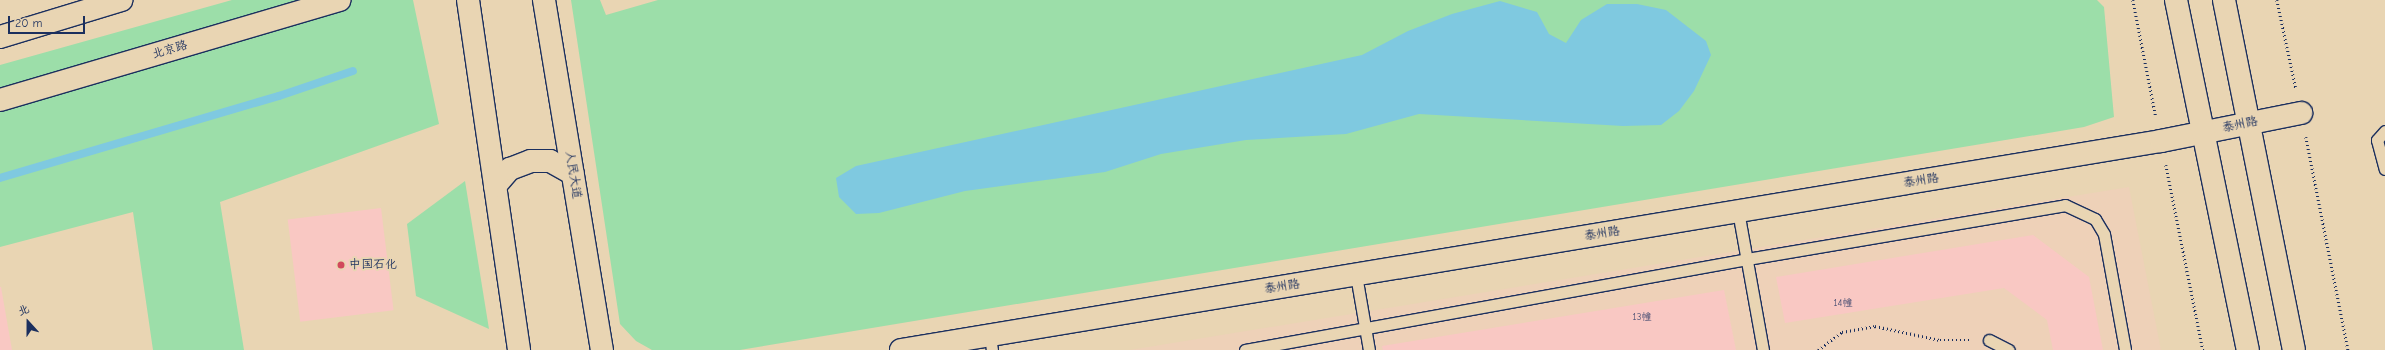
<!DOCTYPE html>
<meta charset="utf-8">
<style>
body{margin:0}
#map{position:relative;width:2385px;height:350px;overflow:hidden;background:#e9d5b3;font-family:"Comic Neue","LXGW WenKai TC",sans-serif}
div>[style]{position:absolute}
.built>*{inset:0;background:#eed1b8}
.green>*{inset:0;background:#9cdea9}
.water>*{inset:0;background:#7fc9e0}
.stream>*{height:8px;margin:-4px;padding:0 4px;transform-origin:4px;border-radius:4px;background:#7fc9e0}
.building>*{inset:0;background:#f9c8c3;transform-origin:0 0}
.path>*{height:2.5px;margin-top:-1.25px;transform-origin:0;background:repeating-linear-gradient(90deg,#1b2f5e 0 1px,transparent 0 4px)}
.roads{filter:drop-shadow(1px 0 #1b2f5e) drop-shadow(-1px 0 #1b2f5e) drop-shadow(0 1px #1b2f5e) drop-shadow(0 -1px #1b2f5e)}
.lane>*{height:11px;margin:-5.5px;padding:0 5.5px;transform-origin:5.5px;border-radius:5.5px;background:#e9d5b3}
.secondary>*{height:22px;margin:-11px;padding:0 11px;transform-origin:11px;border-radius:11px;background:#e9d5b3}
.primary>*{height:22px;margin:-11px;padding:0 11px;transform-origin:11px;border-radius:11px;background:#e9d5b3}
.highway>*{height:22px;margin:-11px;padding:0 11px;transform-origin:11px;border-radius:11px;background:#e9d5b3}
.dots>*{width:11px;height:11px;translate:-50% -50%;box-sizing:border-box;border:2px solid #e9d5b3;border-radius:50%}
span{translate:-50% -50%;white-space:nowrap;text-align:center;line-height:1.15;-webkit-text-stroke:4px #e9d5b3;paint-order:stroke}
.number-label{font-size:10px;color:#525577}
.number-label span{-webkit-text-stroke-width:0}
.street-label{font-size:12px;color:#1b2f5e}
.poi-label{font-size:12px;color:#1b2f5e}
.left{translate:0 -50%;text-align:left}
.north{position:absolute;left:8px;top:302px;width:40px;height:40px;-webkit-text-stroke:3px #e9d5b3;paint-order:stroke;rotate:339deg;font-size:11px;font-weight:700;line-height:16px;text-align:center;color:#1b2f5e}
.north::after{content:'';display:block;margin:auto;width:14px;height:18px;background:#1b2f5e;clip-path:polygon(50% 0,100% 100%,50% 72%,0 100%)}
.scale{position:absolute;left:8px;top:16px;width:77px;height:18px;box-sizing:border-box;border:2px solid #1b2f5e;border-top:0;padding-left:5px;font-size:12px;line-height:14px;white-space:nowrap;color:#1b2f5e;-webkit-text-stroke:3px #e9d5b3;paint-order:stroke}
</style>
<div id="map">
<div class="built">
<i style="clip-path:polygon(2129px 187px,2161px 350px,1130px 350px)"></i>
</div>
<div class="green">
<i style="clip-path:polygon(232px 0,413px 0,439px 124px,220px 202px,244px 350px,153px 350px,133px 212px,0 247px,0 65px)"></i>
<i style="clip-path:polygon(571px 0,600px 0,606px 15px,658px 0,2097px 0,2104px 7px,2114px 117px,2084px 127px,740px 350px,652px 350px,636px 341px,620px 324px)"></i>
<i style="clip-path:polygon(465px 181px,489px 329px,416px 296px,407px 224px)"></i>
</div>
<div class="water">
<i style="clip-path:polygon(1500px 1px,1537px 12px,1549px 34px,1566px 43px,1581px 20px,1607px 4px,1637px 4px,1666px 10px,1706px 41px,1711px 55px,1694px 91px,1679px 111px,1661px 125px,1623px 126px,1419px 114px,1346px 134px,1246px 140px,1161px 154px,1105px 172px,965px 191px,879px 213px,856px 214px,839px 197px,836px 178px,856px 166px,1362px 55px,1408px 31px,1452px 14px)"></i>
</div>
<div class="stream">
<i style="left:0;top:178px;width:291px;rotate:-16.4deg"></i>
<i style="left:279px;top:96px;width:78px;rotate:-18.7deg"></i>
</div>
<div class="building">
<i style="left:381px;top:208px;width:103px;height:94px;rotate:83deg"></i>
<i style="clip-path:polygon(2033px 235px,2089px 277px,2103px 350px,2053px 350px,2047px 320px,2004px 288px,1785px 323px,1776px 277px)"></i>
<i style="clip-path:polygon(0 287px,1px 287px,12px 350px,0 350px)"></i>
<i style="clip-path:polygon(1724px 290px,1736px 350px,1383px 350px,1382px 346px)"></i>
</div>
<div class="path">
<i style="left:2133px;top:0;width:119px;rotate:78.9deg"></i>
<i style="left:2277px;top:0;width:91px;rotate:77.9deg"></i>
<i style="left:2306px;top:137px;width:217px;rotate:78.8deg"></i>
<i style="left:2166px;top:165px;width:189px;rotate:78.7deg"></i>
<i style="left:1818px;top:350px;width:30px;rotate:-37deg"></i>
<i style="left:1842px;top:332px;width:34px;rotate:-10deg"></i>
<i style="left:1875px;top:326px;width:66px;rotate:12.2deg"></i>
<i style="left:1940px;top:340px;width:32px"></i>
</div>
<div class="roads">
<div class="lane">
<i style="left:2385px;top:131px;width:12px;rotate:132deg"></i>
<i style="left:2377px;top:140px;width:30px;rotate:75deg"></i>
<i style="left:1738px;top:211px;width:141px;rotate:79.8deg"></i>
<i style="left:1356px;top:275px;width:76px;rotate:80.2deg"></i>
<i style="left:990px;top:336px;width:14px;rotate:82deg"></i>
<i style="left:1989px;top:340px;width:22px;rotate:27deg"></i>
<i style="left:1245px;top:350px;width:510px;rotate:-10.27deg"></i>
<i style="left:1747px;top:259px;width:323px;rotate:-9.6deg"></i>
<i style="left:2065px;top:205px;width:33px;rotate:25deg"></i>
<i style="left:2095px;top:219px;width:17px;rotate:59deg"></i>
<i style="left:2104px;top:234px;width:118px;rotate:79.7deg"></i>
</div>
<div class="secondary">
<i style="left:468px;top:0;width:354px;rotate:81.7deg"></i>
<i style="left:544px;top:0;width:355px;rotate:80.6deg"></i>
<i style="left:495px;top:186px;width:23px;rotate:-49deg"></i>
<i style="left:510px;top:169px;width:22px;rotate:-21deg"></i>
<i style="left:531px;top:161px;width:19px"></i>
<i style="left:550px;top:161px;width:26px;rotate:29deg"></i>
<i style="left:901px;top:350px;width:1277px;rotate:-9.42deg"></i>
<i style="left:2161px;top:141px;width:143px;rotate:-11.3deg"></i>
</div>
<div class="primary">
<i style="left:0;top:100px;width:354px;rotate:-16.4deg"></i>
</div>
<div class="highway">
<i style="left:2176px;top:0;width:357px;rotate:78.4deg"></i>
<i style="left:2224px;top:0;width:357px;rotate:78.7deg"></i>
<i style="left:0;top:37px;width:127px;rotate:-16.9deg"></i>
</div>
</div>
<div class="dots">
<i style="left:341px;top:265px;background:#d1495b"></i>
</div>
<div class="number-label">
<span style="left:1843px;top:304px">14幢</span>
<span style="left:1642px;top:318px">13幢</span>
</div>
<div class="street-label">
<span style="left:170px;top:50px;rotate:-16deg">北京路</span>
<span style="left:2240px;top:125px;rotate:-12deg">泰州路</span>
<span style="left:573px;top:175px;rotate:81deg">人民大道</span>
<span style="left:1921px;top:181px;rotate:-9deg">泰州路</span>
<span style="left:1602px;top:234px;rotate:-9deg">泰州路</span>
<span style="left:1282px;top:287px;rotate:-9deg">泰州路</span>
</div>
<div class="poi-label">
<span class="left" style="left:349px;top:265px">中国石化</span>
</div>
<div class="north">北</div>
<div class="scale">20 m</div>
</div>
